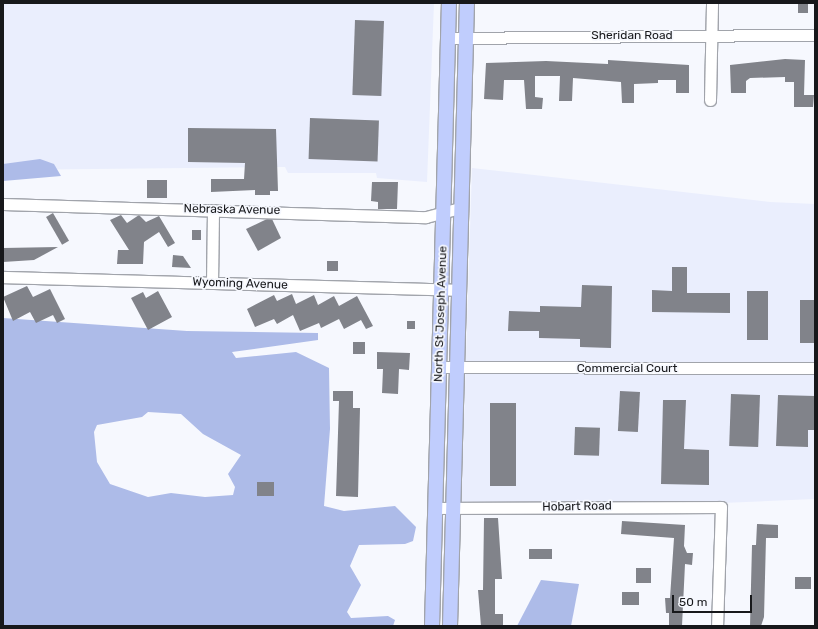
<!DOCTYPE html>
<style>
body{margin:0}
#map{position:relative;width:818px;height:629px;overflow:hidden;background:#f6f8fe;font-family:Rubik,sans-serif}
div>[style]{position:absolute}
.built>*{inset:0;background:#eaeefd}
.forest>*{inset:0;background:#adbbe8}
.building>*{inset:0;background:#81838a;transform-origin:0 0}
.roads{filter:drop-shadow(1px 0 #a1a4ab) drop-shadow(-1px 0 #a1a4ab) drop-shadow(0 1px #a1a4ab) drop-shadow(0 -1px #a1a4ab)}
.minor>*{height:11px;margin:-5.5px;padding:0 5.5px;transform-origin:5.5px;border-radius:5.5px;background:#fff}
.major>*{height:14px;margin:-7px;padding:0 7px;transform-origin:7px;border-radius:7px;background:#c0cdfd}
span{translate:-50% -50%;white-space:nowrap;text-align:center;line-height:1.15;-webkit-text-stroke:3.5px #f6f8fe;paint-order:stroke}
.street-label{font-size:12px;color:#17181b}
.frame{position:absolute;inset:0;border:4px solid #17181b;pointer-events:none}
.scale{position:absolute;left:672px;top:595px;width:80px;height:18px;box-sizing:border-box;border:2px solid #17181b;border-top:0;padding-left:5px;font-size:12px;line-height:14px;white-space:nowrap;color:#17181b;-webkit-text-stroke:3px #f6f8fe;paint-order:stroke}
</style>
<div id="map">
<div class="built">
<i style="clip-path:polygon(3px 3px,434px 3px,427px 182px,377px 178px,376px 173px,288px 173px,285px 167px,3px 170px)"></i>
<i style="clip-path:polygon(472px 168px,770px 202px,815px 204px,815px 499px,461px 514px)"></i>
</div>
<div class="forest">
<i style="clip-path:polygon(40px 159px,54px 164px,61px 176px,3px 181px,3px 164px)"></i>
<i style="clip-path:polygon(evenodd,3px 318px,187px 331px,318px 333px,318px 340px,232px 352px,236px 358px,296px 352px,329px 368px,330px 429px,324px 506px,344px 511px,395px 506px,416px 527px,413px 541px,405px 544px,359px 545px,350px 566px,361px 585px,347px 612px,351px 618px,388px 616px,395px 620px,393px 626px,3px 626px,3px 318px,148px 412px,181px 414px,203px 434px,241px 455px,228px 474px,235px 487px,233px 495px,205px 497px,171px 493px,148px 497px,110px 484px,97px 462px,94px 432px,97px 425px,142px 417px,148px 412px)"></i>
<i style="clip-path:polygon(541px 580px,579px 584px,571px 626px,517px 626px)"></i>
</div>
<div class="building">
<i style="left:798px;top:3px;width:10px;height:10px"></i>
<i style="left:355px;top:20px;width:29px;height:75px;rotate:2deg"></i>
<i style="clip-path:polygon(785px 59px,805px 60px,804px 95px,814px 95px,813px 107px,794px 107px,794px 82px,785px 82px,785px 77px,750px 78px,746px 81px,746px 93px,731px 93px,730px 65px)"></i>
<i style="clip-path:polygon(608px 60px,689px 65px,689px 93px,676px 93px,676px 80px,658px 80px,658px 83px,634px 84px,634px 103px,622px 103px,621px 82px,573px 78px,572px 101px,559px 101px,560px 76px,535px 76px,535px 97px,543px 98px,542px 109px,526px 109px,524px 80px,504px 80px,503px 100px,484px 99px,486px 63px,546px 61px,608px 64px)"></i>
<i style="left:310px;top:118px;width:69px;height:41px;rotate:2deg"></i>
<i style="clip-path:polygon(188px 128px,276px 129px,278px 191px,270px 191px,270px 195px,255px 195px,255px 190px,211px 192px,211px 179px,244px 179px,245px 163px,188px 162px)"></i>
<i style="left:147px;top:180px;width:20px;height:18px"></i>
<i style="clip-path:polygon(372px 182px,398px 182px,397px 209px,378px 209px,378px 202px,371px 201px)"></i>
<i style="left:53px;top:213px;width:32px;height:8px;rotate:60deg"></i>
<i style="clip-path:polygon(121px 215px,127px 223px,139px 215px,146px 222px,159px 216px,175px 243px,168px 247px,159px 232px,144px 242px,143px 264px,117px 264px,118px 250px,129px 250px,110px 220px)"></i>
<i style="clip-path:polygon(267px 219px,272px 219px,281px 238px,258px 251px,246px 229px)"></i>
<i style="left:192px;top:230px;width:9px;height:10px"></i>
<i style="clip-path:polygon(58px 247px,34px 260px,3px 262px,3px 248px)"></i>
<i style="clip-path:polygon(173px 255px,183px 256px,191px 268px,172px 267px)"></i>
<i style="left:327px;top:261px;width:11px;height:10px"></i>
<i style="clip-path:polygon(672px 267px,687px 267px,687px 293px,730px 293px,730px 313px,652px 312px,652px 290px,672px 291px)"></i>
<i style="clip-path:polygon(582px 285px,612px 286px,611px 348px,580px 347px,580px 339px,539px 338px,539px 331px,508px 331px,509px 311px,540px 312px,540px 306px,581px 307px)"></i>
<i style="clip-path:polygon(27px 286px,33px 297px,50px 289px,65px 319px,57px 323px,53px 315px,36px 323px,30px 312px,13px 321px,3px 297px)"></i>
<i style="clip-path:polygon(158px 291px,172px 317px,148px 330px,131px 298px,143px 292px,146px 298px)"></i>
<i style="left:747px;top:291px;width:21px;height:49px"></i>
<i style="clip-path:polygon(292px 294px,296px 304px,314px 295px,318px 305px,334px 296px,339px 306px,357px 296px,373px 326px,366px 329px,361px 320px,344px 329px,339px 319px,321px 328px,319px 323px,300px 331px,293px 315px,277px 324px,274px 319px,255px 327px,247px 309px,274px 295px,277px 301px)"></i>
<i style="left:800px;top:300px;width:15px;height:43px"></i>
<i style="left:407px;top:321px;width:8px;height:8px"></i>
<i style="left:353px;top:342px;width:12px;height:12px"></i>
<i style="clip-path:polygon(377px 352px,410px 353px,409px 370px,399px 369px,398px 394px,382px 393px,383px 369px,377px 369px)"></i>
<i style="clip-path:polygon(333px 391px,353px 391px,353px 408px,360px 408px,358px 497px,336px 496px,339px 401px,333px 401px)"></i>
<i style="left:620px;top:391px;width:20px;height:40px;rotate:3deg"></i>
<i style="left:731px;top:394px;width:29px;height:52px;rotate:2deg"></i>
<i style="clip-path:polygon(778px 395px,815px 396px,815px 430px,808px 430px,808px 447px,776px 446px)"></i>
<i style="clip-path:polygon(663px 400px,686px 400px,684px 449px,709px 450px,709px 485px,661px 484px)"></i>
<i style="left:490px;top:403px;width:26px;height:83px"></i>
<i style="left:575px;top:427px;width:25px;height:28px;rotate:2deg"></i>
<i style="left:257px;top:482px;width:17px;height:14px"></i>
<i style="clip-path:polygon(484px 518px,498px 518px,502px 579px,495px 579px,495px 614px,503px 614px,503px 626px,481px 626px,478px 590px,483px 590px)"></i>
<i style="clip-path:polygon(622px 521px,685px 525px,684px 546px,687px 553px,693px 553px,692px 565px,685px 564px,682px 626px,669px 626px,669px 613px,666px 613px,665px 598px,670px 598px,674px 538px,621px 534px)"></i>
<i style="clip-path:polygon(757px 524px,778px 525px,778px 538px,766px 538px,764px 617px,761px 626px,750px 626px,752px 545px,756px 545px)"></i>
<i style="left:529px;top:549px;width:23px;height:10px"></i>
<i style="left:636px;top:568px;width:15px;height:15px"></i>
<i style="left:795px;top:577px;width:16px;height:12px"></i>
<i style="left:622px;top:592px;width:17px;height:13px"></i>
</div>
<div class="roads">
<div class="minor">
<i style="left:448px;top:38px;width:367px;rotate:-0.5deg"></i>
<i style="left:710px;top:100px;width:97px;rotate:-88.8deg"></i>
<i style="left:3px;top:204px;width:423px;rotate:1.8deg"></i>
<i style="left:426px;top:217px;width:34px;rotate:-15deg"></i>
<i style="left:3px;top:277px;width:456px;rotate:1.6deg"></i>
<i style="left:212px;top:283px;width:73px;rotate:-89.2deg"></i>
<i style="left:439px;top:367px;width:376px;rotate:0.2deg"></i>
<i style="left:434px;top:508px;width:287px;rotate:-0.2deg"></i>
<i style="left:721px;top:507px;width:119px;rotate:91.9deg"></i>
</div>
<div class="major">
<i style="left:432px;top:626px;width:623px;rotate:-88.44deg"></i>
<i style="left:450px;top:626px;width:623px;rotate:-88.44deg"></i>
</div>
</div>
<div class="street-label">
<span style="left:632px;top:36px">Sheridan Road</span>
<span style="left:232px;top:210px;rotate:1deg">Nebraska Avenue</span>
<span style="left:240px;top:284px;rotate:2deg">Wyoming Avenue</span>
<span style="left:441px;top:314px;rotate:-88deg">North St Joseph Avenue</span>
<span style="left:627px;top:369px">Commercial Court</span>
<span style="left:577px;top:507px;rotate:-1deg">Hobart Road</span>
</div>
<div class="frame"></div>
<div class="scale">50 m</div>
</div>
